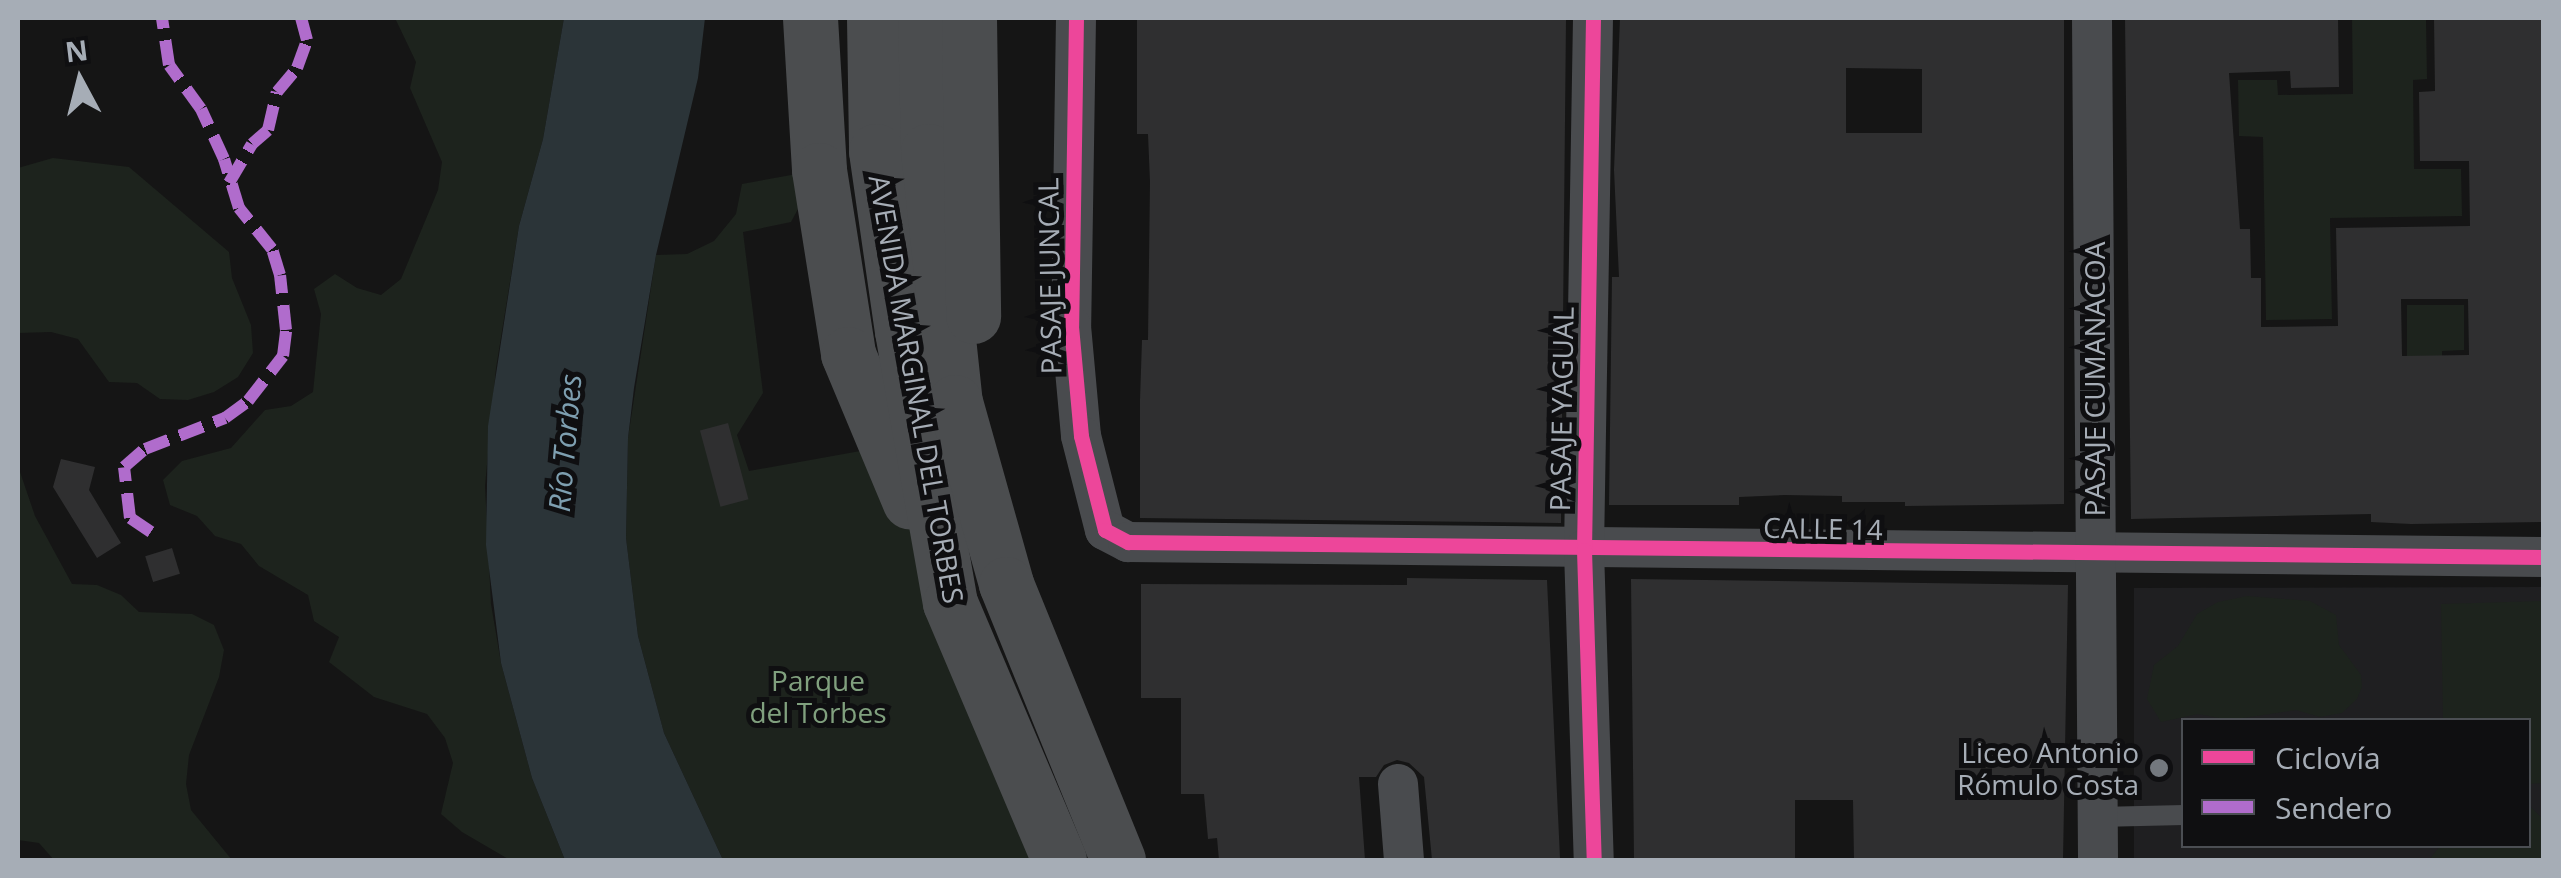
<!DOCTYPE html>
<meta charset="utf-8">
<style>
body{margin:0}
#map{position:relative;width:2561px;height:878px;overflow:hidden;background:#151515;font-family:"Open Sans",sans-serif}
div>[style]{position:absolute}
.built>*{inset:0;background:#1f1f21}
.green>*{inset:0;background:#1d231d}
.water>*{inset:0;background:#2b3438}
.building>*{inset:0;background:#2f2f30;transform-origin:0 0}
.lane>*{height:20px;margin:-10px;padding:0 10px;transform-origin:10px;border-radius:10px;background:#494b4e}
.street>*{height:40px;margin:-20px;padding:0 20px;transform-origin:20px;border-radius:20px;background:#494b4e}
.highway>*{height:55px;margin:-27.5px;padding:0 27.5px;transform-origin:27.5px;border-radius:27.5px;background:#4b4d4f}
.quiet>*{height:12px;margin-top:-6px;transform-origin:0;background:repeating-linear-gradient(90deg,#b06ccc 0 25px,transparent 0 37px)}
.cycleway>*{height:15px;margin:-7.5px;padding:0 7.5px;transform-origin:7.5px;border-radius:7.5px;background:#ed469a}
.dots>*{width:28px;height:28px;translate:-50% -50%;box-sizing:border-box;border:5px solid #0f0f11;border-radius:50%}
span{translate:-50% -50%;white-space:nowrap;text-align:center;line-height:1.15;-webkit-text-stroke:10px #0f0f11;paint-order:stroke}
.street-label{font-size:28px;color:#a6adb6}
.park-label{font-size:28px;color:#80a07e}
.poi-label{font-size:28px;color:#a6adb6}
.right{translate:-100% -50%;text-align:right}
.water-label{font-size:30px;color:#7e9fb0;font-style:italic}
.frame{position:absolute;inset:0;border:20px solid #a6adb6;pointer-events:none}
.legend{position:absolute;left:2181px;top:718px;width:350px;height:130px;box-sizing:border-box;background:#0f0f11;border:2px solid #4b4e53;margin:0;padding:12px 18px;list-style:none;font-size:30px;color:#a6adb6}
.legend li{display:flex;align-items:center;gap:20px;height:50px}
.legend b{width:50px;border:2px solid #4b4e53}
.north{position:absolute;left:30px;top:30px;width:100px;height:100px;-webkit-text-stroke:8px #0f0f11;paint-order:stroke;rotate:353deg;font-size:28px;font-weight:700;line-height:40px;text-align:center;color:#a6adb6}
.north::after{content:'';display:block;margin:auto;width:35px;height:45px;background:#a6adb6;clip-path:polygon(50% 0,100% 100%,50% 72%,0 100%)}
</style>
<div id="map">
<div class="built">
<i style="clip-path:polygon(evenodd,2543px 587px,2543px 860px,2134px 860px,2134px 588px,2543px 587px,2184px 720px,2528px 720px,2528px 846px,2184px 846px,2184px 720px)"></i>
</div>
<div class="green">
<i style="clip-path:polygon(395px 18px,564px 18px,543px 139px,519px 226px,496px 368px,485px 486px,491px 604px,501px 663px,532px 778px,565px 860px,510px 860px,462px 832px,441px 814px,453px 763px,445px 738px,427px 714px,374px 697px,329px 662px,339px 637px,314px 621px,308px 595px,259px 566px,241px 544px,215px 536px,197px 516px,170px 505px,163px 480px,182px 461px,231px 448px,265px 410px,291px 406px,313px 392px,321px 314px,314px 289px,335px 274px,357px 288px,381px 295px,401px 279px,438px 190px,442px 162px,410px 88px,416px 62px)"></i>
<i style="clip-path:polygon(2352px 18px,2426px 18px,2427px 79px,2413px 80px,2414px 169px,2461px 169px,2462px 216px,2330px 218px,2332px 319px,2266px 320px,2263px 137px,2239px 136px,2238px 80px,2277px 80px,2278px 95px,2353px 94px)"></i>
<i style="clip-path:polygon(53px 158px,129px 167px,229px 252px,232px 278px,251px 325px,253px 353px,238px 377px,214px 392px,188px 400px,160px 399px,137px 383px,109px 382px,78px 339px,51px 332px,18px 333px,18px 168px)"></i>
<i style="clip-path:polygon(819px 170px,791px 222px,743px 232px,763px 393px,737px 435px,749px 471px,888px 446px,1059px 860px,723px 860px,664px 733px,638px 636px,626px 538px,628px 438px,656px 255px,687px 254px,714px 241px,736px 214px,742px 184px)"></i>
<i style="clip-path:polygon(2407px 305px,2464px 305px,2464px 350px,2442px 351px,2443px 393px,2407px 394px)"></i>
<i style="clip-path:polygon(18px 466px,35px 516px,72px 584px,97px 585px,121px 595px,139px 612px,192px 614px,214px 625px,224px 650px,219px 677px,189px 755px,186px 784px,191px 810px,232px 860px,54px 860px,39px 843px,18px 840px)"></i>
<i style="clip-path:polygon(2247px 596px,2310px 601px,2336px 615px,2339px 645px,2361px 675px,2362px 687px,2357px 699px,2342px 713px,2320px 717px,2296px 710px,2230px 720px,2198px 714px,2161px 722px,2147px 699px,2154px 665px,2178px 646px,2197px 614px,2218px 602px)"></i>
<i style="clip-path:polygon(2543px 601px,2543px 783px,2529px 784px,2528px 720px,2443px 720px,2441px 604px)"></i>
<i style="clip-path:polygon(2529px 805px,2543px 819px,2543px 860px,2429px 860px,2440px 846px,2528px 846px)"></i>
</div>
<div class="water">
<i style="clip-path:polygon(564px 18px,705px 18px,698px 78px,656px 255px,634px 388px,628px 438px,626px 538px,638px 636px,664px 733px,723px 860px,565px 860px,532px 778px,501px 663px,486px 545px,488px 426px,519px 226px,543px 139px)"></i>
</div>
<div class="building">
<i style="clip-path:polygon(1137px 18px,1566px 18px,1561px 523px,1140px 518px,1140px 400px,1142px 340px,1148px 340px,1150px 182px,1148px 134px,1137px 134px)"></i>
<i style="clip-path:polygon(evenodd,1620px 18px,2064px 18px,2064px 504px,1905px 506px,1905px 502px,1842px 502px,1842px 496px,1785px 495px,1739px 497px,1739px 505px,1609px 505px,1612px 277px,1619px 277px,1614px 170px,1620px 18px,1846px 68px,1922px 69px,1922px 133px,1846px 133px,1846px 68px)"></i>
<i style="clip-path:polygon(evenodd,2125px 18px,2338px 18px,2339px 87px,2291px 88px,2290px 71px,2229px 73px,2240px 229px,2250px 229px,2251px 278px,2261px 278px,2261px 327px,2338px 326px,2336px 228px,2470px 226px,2469px 161px,2420px 161px,2419px 92px,2435px 91px,2434px 18px,2544px 18px,2544px 522px,2411px 524px,2371px 522px,2371px 514px,2131px 519px,2125px 18px,2401px 299px,2468px 299px,2469px 355px,2402px 356px,2401px 299px)"></i>
<i style="left:728px;top:423px;width:79px;height:29px;rotate:75deg"></i>
<i style="clip-path:polygon(61px 459px,95px 467px,89px 490px,121px 543px,97px 558px,53px 487px)"></i>
<i style="left:172px;top:548px;width:27px;height:28px;rotate:73deg"></i>
<i style="clip-path:polygon(1407px 578px,1547px 580px,1560px 858px,1432px 860px,1424px 777px,1409px 763px,1397px 760px,1384px 765px,1376px 777px,1359px 777px,1365px 860px,1219px 860px,1217px 838px,1208px 839px,1204px 794px,1181px 794px,1181px 698px,1141px 698px,1141px 584px,1407px 585px)"></i>
<i style="clip-path:polygon(1631px 579px,2068px 585px,2063px 860px,1854px 860px,1853px 800px,1795px 800px,1795px 860px,1634px 860px)"></i>
</div>
<div class="lane">
<i style="left:2098px;top:817px;width:86px;rotate:-1.3deg"></i>
</div>
<div class="street">
<i style="left:1076px;top:18px;width:308px;rotate:90.9deg"></i>
<i style="left:1071px;top:326px;width:110px;rotate:84.8deg"></i>
<i style="left:1081px;top:436px;width:97px;rotate:75.7deg"></i>
<i style="left:1105px;top:530px;width:26px;rotate:28deg"></i>
<i style="left:1128px;top:542px;width:1416px;rotate:0.61deg"></i>
<i style="left:1593px;top:18px;width:532px;rotate:90.97deg"></i>
<i style="left:1584px;top:550px;width:310px;rotate:88.2deg"></i>
<i style="left:2092px;top:18px;width:842px;rotate:89.59deg"></i>
<i style="left:1398px;top:784px;width:76px;rotate:85.5deg"></i>
</div>
<div class="highway">
<i style="left:810px;top:18px;width:152px;rotate:86.6deg"></i>
<i style="left:819px;top:170px;width:186px;rotate:81deg"></i>
<i style="left:848px;top:354px;width:160px;rotate:67.3deg"></i>
<i style="left:874px;top:18px;width:133px;rotate:89.1deg"></i>
<i style="left:876px;top:151px;width:182px;rotate:81.8deg"></i>
<i style="left:902px;top:331px;width:276px;rotate:80deg"></i>
<i style="left:950px;top:603px;width:279px;rotate:67deg"></i>
<i style="left:925px;top:18px;width:133px;rotate:88.7deg"></i>
<i style="left:928px;top:151px;width:252px;rotate:83.9deg"></i>
<i style="left:955px;top:402px;width:189px;rotate:74.3deg"></i>
<i style="left:1006px;top:584px;width:298px;rotate:67.9deg"></i>
<i style="left:969px;top:18px;width:298px;rotate:89.2deg"></i>
</div>
<div class="quiet">
<i style="left:229px;top:183px;width:45px;rotate:-59.5deg"></i>
<i style="left:252px;top:144px;width:21px;rotate:-41deg"></i>
<i style="left:268px;top:130px;width:39px;rotate:-77deg"></i>
<i style="left:277px;top:92px;width:31px;rotate:-50deg"></i>
<i style="left:297px;top:68px;width:30px;rotate:-70deg"></i>
<i style="left:307px;top:40px;width:23px;rotate:-105deg"></i>
<i style="left:151px;top:532px;width:25px;rotate:-146deg"></i>
<i style="left:130px;top:518px;width:51px;rotate:-96.7deg"></i>
<i style="left:124px;top:467px;width:28px;rotate:-41deg"></i>
<i style="left:145px;top:449px;width:86px;rotate:-21.2deg"></i>
<i style="left:225px;top:418px;width:29px;rotate:-36deg"></i>
<i style="left:248px;top:401px;width:57px;rotate:-52.1deg"></i>
<i style="left:283px;top:356px;width:26px;rotate:-83deg"></i>
<i style="left:286px;top:330px;width:55px;rotate:-96.2deg"></i>
<i style="left:280px;top:275px;width:27px;rotate:-107deg"></i>
<i style="left:272px;top:249px;width:53px;rotate:-128.8deg"></i>
<i style="left:239px;top:208px;width:51px;rotate:-107deg"></i>
<i style="left:224px;top:159px;width:55px;rotate:-114.7deg"></i>
<i style="left:201px;top:109px;width:54px;rotate:-126deg"></i>
<i style="left:169px;top:65px;width:48px;rotate:-98.5deg"></i>
</div>
<div class="cycleway">
<i style="left:1076px;top:18px;width:308px;rotate:90.9deg"></i>
<i style="left:1071px;top:326px;width:110px;rotate:84.8deg"></i>
<i style="left:1081px;top:436px;width:97px;rotate:75.7deg"></i>
<i style="left:1105px;top:530px;width:26px;rotate:28deg"></i>
<i style="left:1128px;top:542px;width:1416px;rotate:0.61deg"></i>
<i style="left:1593px;top:18px;width:532px;rotate:90.97deg"></i>
<i style="left:1584px;top:550px;width:310px;rotate:88.2deg"></i>
</div>
<div class="dots">
<i style="left:2159px;top:768px;background:#73787e"></i>
</div>
<div class="street-label">
<span style="left:1049px;top:276px;rotate:-91deg">PASAJE JUNCAL</span>
<span style="left:2094px;top:379px;rotate:-90deg">PASAJE CUMANACOA</span>
<span style="left:917px;top:389px;rotate:80deg">AVENIDA MARGINAL DEL TORBES</span>
<span style="left:1561px;top:409px;rotate:-89deg">PASAJE YAGUAL</span>
<span style="left:1823px;top:528px;rotate:1deg">CALLE 14</span>
</div>
<div class="park-label">
<span style="left:818px;top:696px">Parque<br>del Torbes</span>
</div>
<div class="poi-label">
<span class="right" style="left:2139px;top:768px">Liceo Antonio<br>Rómulo Costa</span>
</div>
<div class="water-label">
<span style="left:565px;top:443px;rotate:-85deg">Río Torbes</span>
</div>
<div class="frame"></div>
<ul class="legend">
<li><b style="height:12px;background:#ed469a"></b>Ciclovía</li>
<li><b style="height:12px;background:#b06ccc"></b>Sendero</li>
</ul>
<div class="north">N</div>
</div>
